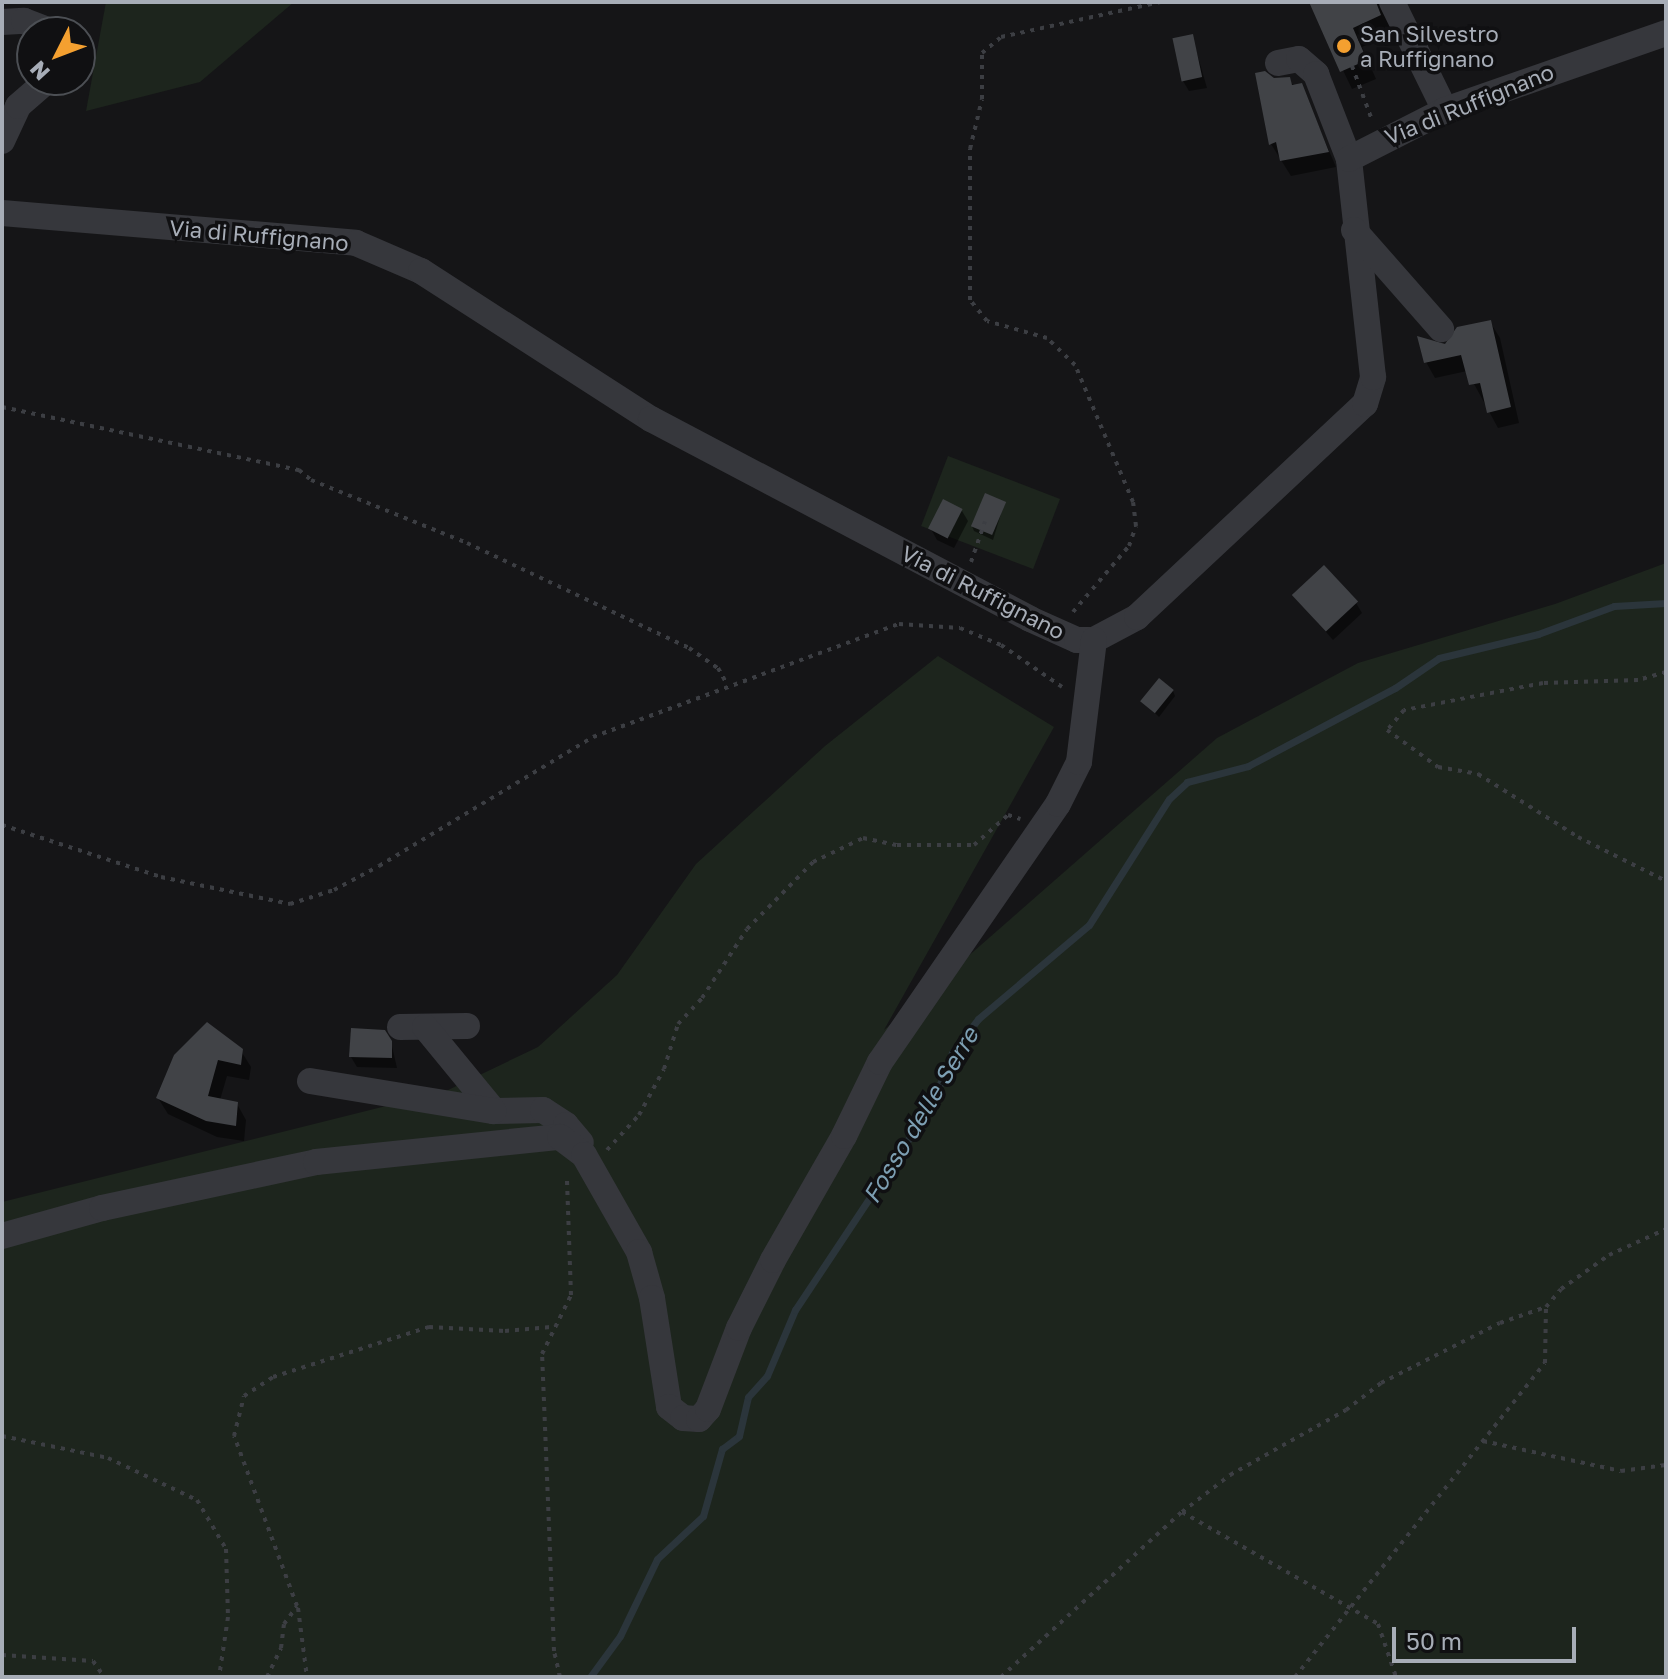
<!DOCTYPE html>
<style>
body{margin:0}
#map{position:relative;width:1668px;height:1679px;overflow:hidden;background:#151517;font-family:"Golos Text",sans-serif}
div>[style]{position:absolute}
.green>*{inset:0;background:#1d251d;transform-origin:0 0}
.shadow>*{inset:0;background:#0007}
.stream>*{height:7px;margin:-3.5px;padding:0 3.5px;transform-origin:3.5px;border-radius:3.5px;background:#2b353b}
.building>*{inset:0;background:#414347;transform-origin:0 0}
.path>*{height:4px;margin-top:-2px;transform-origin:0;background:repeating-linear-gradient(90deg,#3c3e43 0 4px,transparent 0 10px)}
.minor>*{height:26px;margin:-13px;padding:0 13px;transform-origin:13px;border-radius:13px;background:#36373c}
.dots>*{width:22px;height:22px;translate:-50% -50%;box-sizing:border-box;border:4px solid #101012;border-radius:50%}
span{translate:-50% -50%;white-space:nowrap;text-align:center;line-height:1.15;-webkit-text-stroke:7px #101012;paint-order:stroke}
.poi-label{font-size:22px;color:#a7adb7}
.left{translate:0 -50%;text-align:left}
.street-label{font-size:22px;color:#a7adb7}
.water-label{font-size:24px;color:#7d9fb3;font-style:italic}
.frame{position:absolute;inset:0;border:4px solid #a7adb7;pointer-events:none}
.north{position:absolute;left:16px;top:16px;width:80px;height:80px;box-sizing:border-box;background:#101012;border:2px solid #4c4f54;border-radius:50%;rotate:228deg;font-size:22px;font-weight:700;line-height:32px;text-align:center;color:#a7adb7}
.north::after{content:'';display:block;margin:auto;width:28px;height:36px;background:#f4a030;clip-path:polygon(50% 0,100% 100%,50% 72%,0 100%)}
.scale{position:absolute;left:1392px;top:1627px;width:184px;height:36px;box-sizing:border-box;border:4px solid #a7adb7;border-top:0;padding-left:10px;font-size:24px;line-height:28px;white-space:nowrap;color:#a7adb7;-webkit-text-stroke:6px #101012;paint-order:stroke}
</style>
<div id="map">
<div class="green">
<i style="clip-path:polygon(106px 2px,294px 2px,200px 82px,86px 111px)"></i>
<i style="left:948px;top:456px;width:120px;height:75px;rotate:21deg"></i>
<i style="clip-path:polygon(1666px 563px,1666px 1677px,2px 1677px,2px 1202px,446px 1091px,538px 1047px,617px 975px,696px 864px,825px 746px,938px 656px,1054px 727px,884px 1030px,1217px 738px,1358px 663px,1555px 604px)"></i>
</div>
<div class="shadow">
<i style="clip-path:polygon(1310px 2px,1389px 2px,1390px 34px,1362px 47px,1376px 79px,1352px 89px)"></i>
<i style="clip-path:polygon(1192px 36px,1207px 88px,1189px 91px,1183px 81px)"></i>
<i style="clip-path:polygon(1257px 76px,1301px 86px,1336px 167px,1291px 176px,1271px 144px)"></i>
<i style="clip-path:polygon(1490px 322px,1500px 338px,1519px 423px,1498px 428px,1467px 371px,1435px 378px,1426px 362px)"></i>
<i style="clip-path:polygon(1004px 504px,993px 540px,974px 531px,972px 526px)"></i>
<i style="clip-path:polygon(962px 511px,968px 521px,954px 548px,937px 540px,931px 529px)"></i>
<i style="clip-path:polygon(1294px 595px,1356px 603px,1362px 613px,1333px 640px)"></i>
<i style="clip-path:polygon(1173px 691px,1175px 696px,1159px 717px,1144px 702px)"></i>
<i style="clip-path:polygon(391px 1042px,397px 1068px,357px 1067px,351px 1057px)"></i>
<i style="clip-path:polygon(241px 1051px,251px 1067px,249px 1080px,227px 1076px,220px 1100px,237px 1104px,246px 1120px,244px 1141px,217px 1137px,168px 1114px,158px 1098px,176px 1056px)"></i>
</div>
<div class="stream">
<i style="left:590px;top:1677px;width:51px;rotate:-53.8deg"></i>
<i style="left:620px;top:1636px;width:85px;rotate:-64.3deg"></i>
<i style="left:657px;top:1559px;width:63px;rotate:-43.1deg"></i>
<i style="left:703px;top:1516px;width:70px;rotate:-74.2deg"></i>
<i style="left:722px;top:1449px;width:21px;rotate:-37deg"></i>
<i style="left:739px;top:1436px;width:40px;rotate:-77deg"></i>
<i style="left:748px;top:1397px;width:28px;rotate:-48deg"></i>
<i style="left:767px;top:1376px;width:72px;rotate:-67deg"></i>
<i style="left:795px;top:1310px;width:250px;rotate:-56.4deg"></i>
<i style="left:933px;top:1102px;width:53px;rotate:-68.8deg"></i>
<i style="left:952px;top:1053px;width:43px;rotate:-52.6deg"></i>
<i style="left:978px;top:1019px;width:145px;rotate:-40.3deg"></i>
<i style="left:1089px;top:925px;width:149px;rotate:-57.6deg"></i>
<i style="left:1169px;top:799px;width:25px;rotate:-43deg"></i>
<i style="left:1187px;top:782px;width:63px;rotate:-14.7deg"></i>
<i style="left:1248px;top:766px;width:166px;rotate:-28deg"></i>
<i style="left:1395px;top:688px;width:53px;rotate:-34.3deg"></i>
<i style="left:1439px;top:658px;width:102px;rotate:-13.6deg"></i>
<i style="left:1538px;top:634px;width:81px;rotate:-20.2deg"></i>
<i style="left:1614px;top:606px;width:52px;rotate:-3.3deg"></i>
</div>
<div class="building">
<i style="clip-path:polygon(1309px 2px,1376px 2px,1381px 15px,1353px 28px,1367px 60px,1340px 72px)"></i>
<i style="left:1193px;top:34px;width:44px;height:21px;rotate:78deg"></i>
<i style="clip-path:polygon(1265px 71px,1274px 78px,1290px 77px,1292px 85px,1302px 83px,1329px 152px,1280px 161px,1276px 142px,1269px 145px,1255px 73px)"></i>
<i style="clip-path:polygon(1491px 320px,1511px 407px,1487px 413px,1480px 383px,1469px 385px,1461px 355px,1424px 363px,1417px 336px,1445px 344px,1457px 327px)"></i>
<i style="left:985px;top:493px;width:23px;height:36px;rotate:23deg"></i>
<i style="left:943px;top:499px;width:22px;height:33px;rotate:27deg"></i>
<i style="left:1324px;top:565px;width:50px;height:44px;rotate:47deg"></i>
<i style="left:1159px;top:678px;width:19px;height:30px;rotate:39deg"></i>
<i style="clip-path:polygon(207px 1022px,243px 1049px,241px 1065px,218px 1060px,208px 1096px,238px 1102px,236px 1126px,206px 1121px,156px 1098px,174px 1055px)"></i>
<i style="clip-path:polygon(351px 1028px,385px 1030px,392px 1041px,392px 1058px,349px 1057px)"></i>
</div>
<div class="path">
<i style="left:1352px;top:66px;width:58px;rotate:69.7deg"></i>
<i style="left:2px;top:407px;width:304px;rotate:12deg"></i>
<i style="left:299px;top:470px;width:16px;rotate:40deg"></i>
<i style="left:311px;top:480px;width:168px;rotate:22deg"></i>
<i style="left:467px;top:543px;width:246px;rotate:25.3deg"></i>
<i style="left:689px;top:648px;width:35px;rotate:35deg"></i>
<i style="left:718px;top:668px;width:18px;rotate:61deg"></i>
<i style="left:971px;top:562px;width:43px;rotate:-71.1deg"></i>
<i style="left:1073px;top:612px;width:87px;rotate:-49.7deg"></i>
<i style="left:1129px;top:546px;width:21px;rotate:-71deg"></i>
<i style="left:1136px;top:526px;width:24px;rotate:-97deg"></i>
<i style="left:1133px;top:502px;width:149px;rotate:-112.9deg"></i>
<i style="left:1075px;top:365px;width:39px;rotate:-136deg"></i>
<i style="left:1047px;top:338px;width:62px;rotate:-164.2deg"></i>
<i style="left:987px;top:321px;width:27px;rotate:-129deg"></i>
<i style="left:970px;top:300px;width:151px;rotate:-90deg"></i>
<i style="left:970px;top:149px;width:51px;rotate:-76.5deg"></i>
<i style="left:982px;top:99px;width:46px;rotate:-90deg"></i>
<i style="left:982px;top:53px;width:25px;rotate:-40deg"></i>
<i style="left:1001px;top:37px;width:163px;rotate:-12.4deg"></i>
<i style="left:1666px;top:672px;width:29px;rotate:164deg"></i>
<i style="left:1638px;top:680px;width:95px;rotate:178.2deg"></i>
<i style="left:1543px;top:683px;width:142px;rotate:169deg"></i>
<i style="left:1404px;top:710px;width:26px;rotate:130deg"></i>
<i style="left:1387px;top:730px;width:63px;rotate:36deg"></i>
<i style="left:1438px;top:767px;width:41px;rotate:9.9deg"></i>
<i style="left:1478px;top:774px;width:118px;rotate:32.2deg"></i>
<i style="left:1578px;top:837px;width:98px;rotate:26.6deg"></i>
<i style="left:2px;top:825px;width:167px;rotate:18.1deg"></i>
<i style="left:161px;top:877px;width:132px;rotate:11.8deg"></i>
<i style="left:290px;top:904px;width:46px;rotate:-17.7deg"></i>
<i style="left:334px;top:890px;width:51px;rotate:-28.1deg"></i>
<i style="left:379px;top:866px;width:250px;rotate:-31.1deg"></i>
<i style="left:593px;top:737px;width:326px;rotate:-20.3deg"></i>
<i style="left:899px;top:624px;width:61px;rotate:3.8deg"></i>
<i style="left:960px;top:628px;width:44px;rotate:22.5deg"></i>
<i style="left:1001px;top:645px;width:74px;rotate:34.5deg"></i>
<i style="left:607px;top:1150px;width:47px;rotate:-47.6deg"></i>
<i style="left:639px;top:1115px;width:52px;rotate:-61.5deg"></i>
<i style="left:664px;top:1069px;width:47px;rotate:-72.7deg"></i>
<i style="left:678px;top:1024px;width:35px;rotate:-47deg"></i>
<i style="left:702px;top:998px;width:82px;rotate:-56.9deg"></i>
<i style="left:747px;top:929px;width:94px;rotate:-45.4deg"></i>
<i style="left:813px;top:862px;width:55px;rotate:-25.6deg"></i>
<i style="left:863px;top:838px;width:35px;rotate:12deg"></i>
<i style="left:897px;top:845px;width:77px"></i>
<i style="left:974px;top:845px;width:45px;rotate:-41.4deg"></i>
<i style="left:1008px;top:815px;width:13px;rotate:18deg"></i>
<i style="left:2px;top:1436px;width:108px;rotate:11.7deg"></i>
<i style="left:108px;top:1458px;width:98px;rotate:25.3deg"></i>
<i style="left:197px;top:1500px;width:57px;rotate:59.4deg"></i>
<i style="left:226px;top:1549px;width:68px;rotate:88.3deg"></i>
<i style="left:228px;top:1617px;width:61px;rotate:98.5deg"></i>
<i style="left:1483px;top:1441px;width:141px;rotate:12.3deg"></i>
<i style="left:1621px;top:1471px;width:45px;rotate:-7.6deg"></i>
<i style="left:1182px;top:1512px;width:226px;rotate:29.7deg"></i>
<i style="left:1378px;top:1624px;width:56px;rotate:71.2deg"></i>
<i style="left:298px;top:1608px;width:70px;rotate:82.6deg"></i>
<i style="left:2px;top:1655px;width:91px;rotate:3.8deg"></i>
<i style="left:93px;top:1661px;width:19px;rotate:55deg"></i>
<i style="left:267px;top:1677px;width:32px;rotate:-64deg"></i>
<i style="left:281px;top:1648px;width:24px;rotate:-83deg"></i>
<i style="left:284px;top:1624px;width:22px;rotate:-54deg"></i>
<i style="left:297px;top:1606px;width:181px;rotate:-110.3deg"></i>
<i style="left:234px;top:1436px;width:41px;rotate:-76deg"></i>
<i style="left:244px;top:1396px;width:35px;rotate:-33deg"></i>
<i style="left:273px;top:1377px;width:164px;rotate:-17.8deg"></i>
<i style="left:429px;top:1327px;width:76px;rotate:3deg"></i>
<i style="left:505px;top:1331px;width:46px;rotate:-5deg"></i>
<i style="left:560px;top:1677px;width:27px;rotate:-103deg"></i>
<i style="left:554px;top:1651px;width:297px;rotate:-92.3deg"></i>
<i style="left:542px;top:1354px;width:66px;rotate:-63.8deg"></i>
<i style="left:571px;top:1295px;width:116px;rotate:-92deg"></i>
<i style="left:1001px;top:1677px;width:245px;rotate:-42.4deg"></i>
<i style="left:1182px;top:1512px;width:61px;rotate:-37.6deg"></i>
<i style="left:1230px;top:1475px;width:133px;rotate:-29.3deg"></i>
<i style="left:1346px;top:1410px;width:44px;rotate:-37.6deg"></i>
<i style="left:1381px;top:1383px;width:133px;rotate:-26.8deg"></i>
<i style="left:1500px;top:1323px;width:49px;rotate:-19.2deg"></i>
<i style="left:1295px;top:1677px;width:401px;rotate:-51.5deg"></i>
<i style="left:1545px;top:1363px;width:56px;rotate:-89deg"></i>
<i style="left:1546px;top:1307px;width:23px;rotate:-50deg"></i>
<i style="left:1561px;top:1289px;width:59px;rotate:-35.3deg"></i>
<i style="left:1609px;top:1255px;width:63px;rotate:-24.5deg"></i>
</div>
<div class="minor">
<i style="left:1392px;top:2px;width:120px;rotate:63.9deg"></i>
<i style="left:2px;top:22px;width:22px;rotate:-3deg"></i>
<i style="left:24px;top:21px;width:30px;rotate:21deg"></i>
<i style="left:1278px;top:63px;width:21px;rotate:-11deg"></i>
<i style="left:1299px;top:59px;width:23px;rotate:41deg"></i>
<i style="left:1316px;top:74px;width:91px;rotate:68.8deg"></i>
<i style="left:2px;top:141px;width:38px;rotate:-65deg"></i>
<i style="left:18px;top:106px;width:40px;rotate:-41deg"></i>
<i style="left:2px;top:213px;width:355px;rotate:4.8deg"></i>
<i style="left:356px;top:243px;width:71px;rotate:23.3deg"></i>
<i style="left:421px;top:271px;width:274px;rotate:32.8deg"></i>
<i style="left:651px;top:419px;width:429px;rotate:27.8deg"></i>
<i style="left:1030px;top:619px;width:51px;rotate:24.1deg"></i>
<i style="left:1077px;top:640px;width:17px"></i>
<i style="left:1094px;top:640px;width:49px;rotate:-28.1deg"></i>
<i style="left:1137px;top:617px;width:312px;rotate:-43.1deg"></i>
<i style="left:1365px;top:404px;width:28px;rotate:-73deg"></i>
<i style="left:1373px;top:377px;width:219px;rotate:-96.3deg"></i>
<i style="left:1349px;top:159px;width:108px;rotate:-27deg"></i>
<i style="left:1445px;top:110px;width:234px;rotate:-19.2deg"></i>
<i style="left:1354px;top:230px;width:132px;rotate:48.7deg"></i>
<i style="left:400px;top:1027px;width:67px;rotate:-0.9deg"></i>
<i style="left:425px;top:1027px;width:109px;rotate:50.6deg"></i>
<i style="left:494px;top:1111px;width:49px;rotate:-1.2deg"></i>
<i style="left:543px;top:1110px;width:27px;rotate:33deg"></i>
<i style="left:566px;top:1125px;width:23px;rotate:50deg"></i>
<i style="left:310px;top:1081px;width:186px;rotate:9.3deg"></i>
<i style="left:2px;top:1236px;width:104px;rotate:-15.6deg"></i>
<i style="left:102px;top:1208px;width:219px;rotate:-12.1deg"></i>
<i style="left:316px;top:1162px;width:245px;rotate:-5.9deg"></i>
<i style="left:560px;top:1137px;width:30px;rotate:37deg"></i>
<i style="left:584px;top:1155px;width:112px;rotate:60.4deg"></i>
<i style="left:639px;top:1252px;width:48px;rotate:74.2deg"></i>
<i style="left:652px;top:1298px;width:110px;rotate:81.1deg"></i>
<i style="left:669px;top:1407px;width:18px;rotate:38deg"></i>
<i style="left:683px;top:1418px;width:16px;rotate:4deg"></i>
<i style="left:699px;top:1419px;width:13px;rotate:-48deg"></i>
<i style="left:708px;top:1409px;width:87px;rotate:-69.1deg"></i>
<i style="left:739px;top:1328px;width:76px;rotate:-63.4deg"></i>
<i style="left:773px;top:1260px;width:143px;rotate:-60.2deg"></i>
<i style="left:844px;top:1136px;width:82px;rotate:-64.1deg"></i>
<i style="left:880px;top:1062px;width:313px;rotate:-55.4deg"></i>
<i style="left:1058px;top:804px;width:47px;rotate:-63.4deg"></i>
<i style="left:1079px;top:762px;width:123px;rotate:-83deg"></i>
</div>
<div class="dots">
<i style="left:1344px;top:46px;background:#f4a030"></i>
</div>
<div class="poi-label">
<span class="left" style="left:1360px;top:46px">San Silvestro<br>a Ruffignano</span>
</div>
<div class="street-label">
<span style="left:1469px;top:104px;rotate:-22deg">Via di Ruffignano</span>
<span style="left:259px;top:235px;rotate:5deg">Via di Ruffignano</span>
<span style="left:983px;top:592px;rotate:27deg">Via di Ruffignano</span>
</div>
<div class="water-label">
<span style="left:920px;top:1115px;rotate:-59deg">Fosso delle Serre</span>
</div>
<div class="frame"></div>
<div class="north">N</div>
<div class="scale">50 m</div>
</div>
